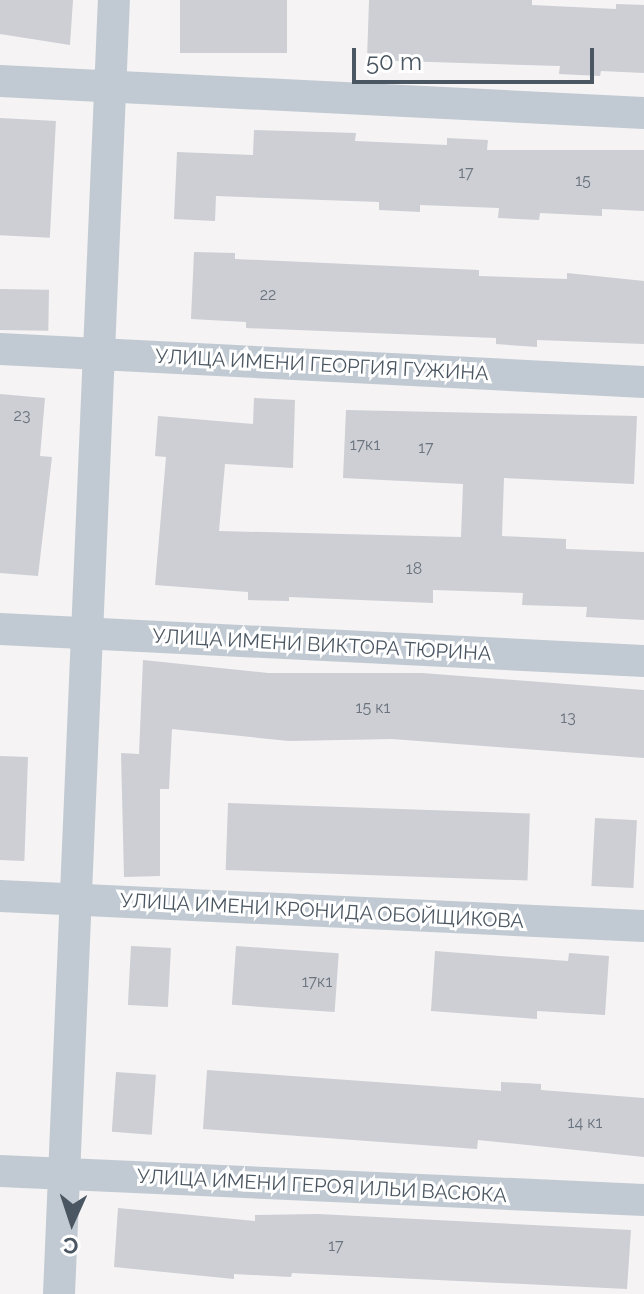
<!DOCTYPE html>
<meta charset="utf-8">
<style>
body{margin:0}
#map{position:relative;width:644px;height:1294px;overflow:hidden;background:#f5f3f3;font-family:Raleway,sans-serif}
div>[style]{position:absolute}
.building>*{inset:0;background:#cdcfd5;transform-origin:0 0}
.street>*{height:32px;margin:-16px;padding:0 16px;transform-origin:16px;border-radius:16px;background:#c1cad2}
span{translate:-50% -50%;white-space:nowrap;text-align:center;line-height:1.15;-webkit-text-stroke:6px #fff;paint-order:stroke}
.number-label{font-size:16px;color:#6b747e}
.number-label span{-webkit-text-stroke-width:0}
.street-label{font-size:20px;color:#4a5661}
.north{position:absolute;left:32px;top:1182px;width:80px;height:80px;-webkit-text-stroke:6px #fff;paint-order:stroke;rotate:183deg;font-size:22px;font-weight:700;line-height:32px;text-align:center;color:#4a5661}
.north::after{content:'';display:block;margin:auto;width:28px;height:36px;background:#4a5661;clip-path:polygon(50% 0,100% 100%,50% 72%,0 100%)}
.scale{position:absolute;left:352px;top:48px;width:242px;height:36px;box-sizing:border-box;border:4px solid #4a5661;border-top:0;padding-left:10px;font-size:24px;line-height:28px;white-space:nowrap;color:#4a5661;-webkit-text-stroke:6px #fff;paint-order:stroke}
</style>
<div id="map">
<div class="building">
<i style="clip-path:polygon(0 0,73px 0,70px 45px,0 34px)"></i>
<i style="left:180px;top:0;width:107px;height:53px"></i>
<i style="clip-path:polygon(369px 0,532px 0,532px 5px,616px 9px,616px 4px,644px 5px,644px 73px,601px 71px,600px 76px,559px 74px,560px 66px,367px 60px)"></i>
<i style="left:0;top:118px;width:56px;height:117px;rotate:3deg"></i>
<i style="clip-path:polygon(254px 130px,356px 133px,355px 141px,447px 145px,447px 138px,488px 140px,487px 150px,644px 150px,644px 211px,602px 209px,602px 216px,540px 213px,539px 220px,498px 218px,499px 208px,420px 205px,420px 212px,379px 210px,379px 202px,216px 196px,215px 221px,174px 219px,177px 152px,253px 155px)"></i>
<i style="clip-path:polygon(194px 252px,235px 253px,235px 259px,479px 270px,479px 276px,567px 279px,567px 273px,644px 281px,644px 344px,537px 340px,537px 347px,496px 344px,496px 338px,246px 328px,246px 322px,191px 319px)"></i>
<i style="left:0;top:289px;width:49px;height:41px;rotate:1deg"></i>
<i style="clip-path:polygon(0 394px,45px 398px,40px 456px,52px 457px,38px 576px,0 573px)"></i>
<i style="clip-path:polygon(254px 398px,295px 400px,293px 468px,225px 464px,219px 531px,461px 537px,463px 484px,343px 478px,346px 410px,637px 416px,634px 484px,504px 478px,502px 536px,566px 539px,566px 549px,644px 552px,644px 620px,586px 617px,587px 607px,522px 605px,523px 593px,433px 590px,433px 603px,289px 597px,289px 601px,248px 600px,248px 592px,155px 585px,166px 457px,155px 456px,158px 416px,253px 424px)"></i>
<i style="clip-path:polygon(143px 660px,268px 673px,422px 673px,644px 690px,644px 758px,392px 739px,289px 741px,172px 729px,169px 789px,160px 789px,160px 876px,124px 877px,121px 753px,139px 754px)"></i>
<i style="left:0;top:756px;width:28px;height:104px;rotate:2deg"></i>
<i style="left:228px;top:803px;width:302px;height:67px;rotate:2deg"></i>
<i style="left:595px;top:818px;width:42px;height:68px;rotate:3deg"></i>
<i style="left:131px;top:946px;width:40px;height:59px;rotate:3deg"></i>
<i style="left:236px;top:946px;width:103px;height:59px;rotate:4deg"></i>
<i style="clip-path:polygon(435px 951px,568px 961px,569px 953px,609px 956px,605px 1015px,537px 1011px,537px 1019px,431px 1011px)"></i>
<i style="clip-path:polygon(207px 1070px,501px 1091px,501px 1082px,541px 1084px,541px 1090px,644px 1098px,644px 1157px,478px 1140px,477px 1149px,203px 1129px)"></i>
<i style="left:116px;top:1072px;width:40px;height:60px;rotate:4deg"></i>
<i style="clip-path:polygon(118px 1208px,255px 1221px,255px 1215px,318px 1214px,631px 1230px,627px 1289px,292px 1273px,291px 1277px,234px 1274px,234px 1279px,114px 1267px)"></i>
</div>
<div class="street">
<i style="left:0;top:81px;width:645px;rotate:2.84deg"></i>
<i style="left:0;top:349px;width:645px;rotate:2.93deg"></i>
<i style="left:0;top:629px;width:645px;rotate:2.84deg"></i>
<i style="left:0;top:896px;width:645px;rotate:2.67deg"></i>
<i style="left:0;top:1171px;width:645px;rotate:2.58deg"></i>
<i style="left:59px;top:1294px;width:1295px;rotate:-87.57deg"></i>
</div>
<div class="number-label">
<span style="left:466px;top:173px">17</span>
<span style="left:583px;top:181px">15</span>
<span style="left:268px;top:295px">22</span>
<span style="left:22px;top:416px">23</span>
<span style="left:365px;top:445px">17к1</span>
<span style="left:426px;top:448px">17</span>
<span style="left:414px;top:569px">18</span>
<span style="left:373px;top:708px">15 к1</span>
<span style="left:568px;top:718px">13</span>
<span style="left:317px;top:982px">17к1</span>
<span style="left:585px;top:1123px">14 к1</span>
<span style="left:336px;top:1246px">17</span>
</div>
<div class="street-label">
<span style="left:322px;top:365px;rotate:3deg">УЛИЦА ИМЕНИ ГЕОРГИЯ ГУЖИНА</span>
<span style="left:322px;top:645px;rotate:3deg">УЛИЦА ИМЕНИ ВИКТОРА ТЮРИНА</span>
<span style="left:322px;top:911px;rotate:3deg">УЛИЦА ИМЕНИ КРОНИДА ОБОЙЩИКОВА</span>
<span style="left:322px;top:1186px;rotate:3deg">УЛИЦА ИМЕНИ ГЕРОЯ ИЛЬИ ВАСЮКА</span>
</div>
<div class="north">С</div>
<div class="scale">50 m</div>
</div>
